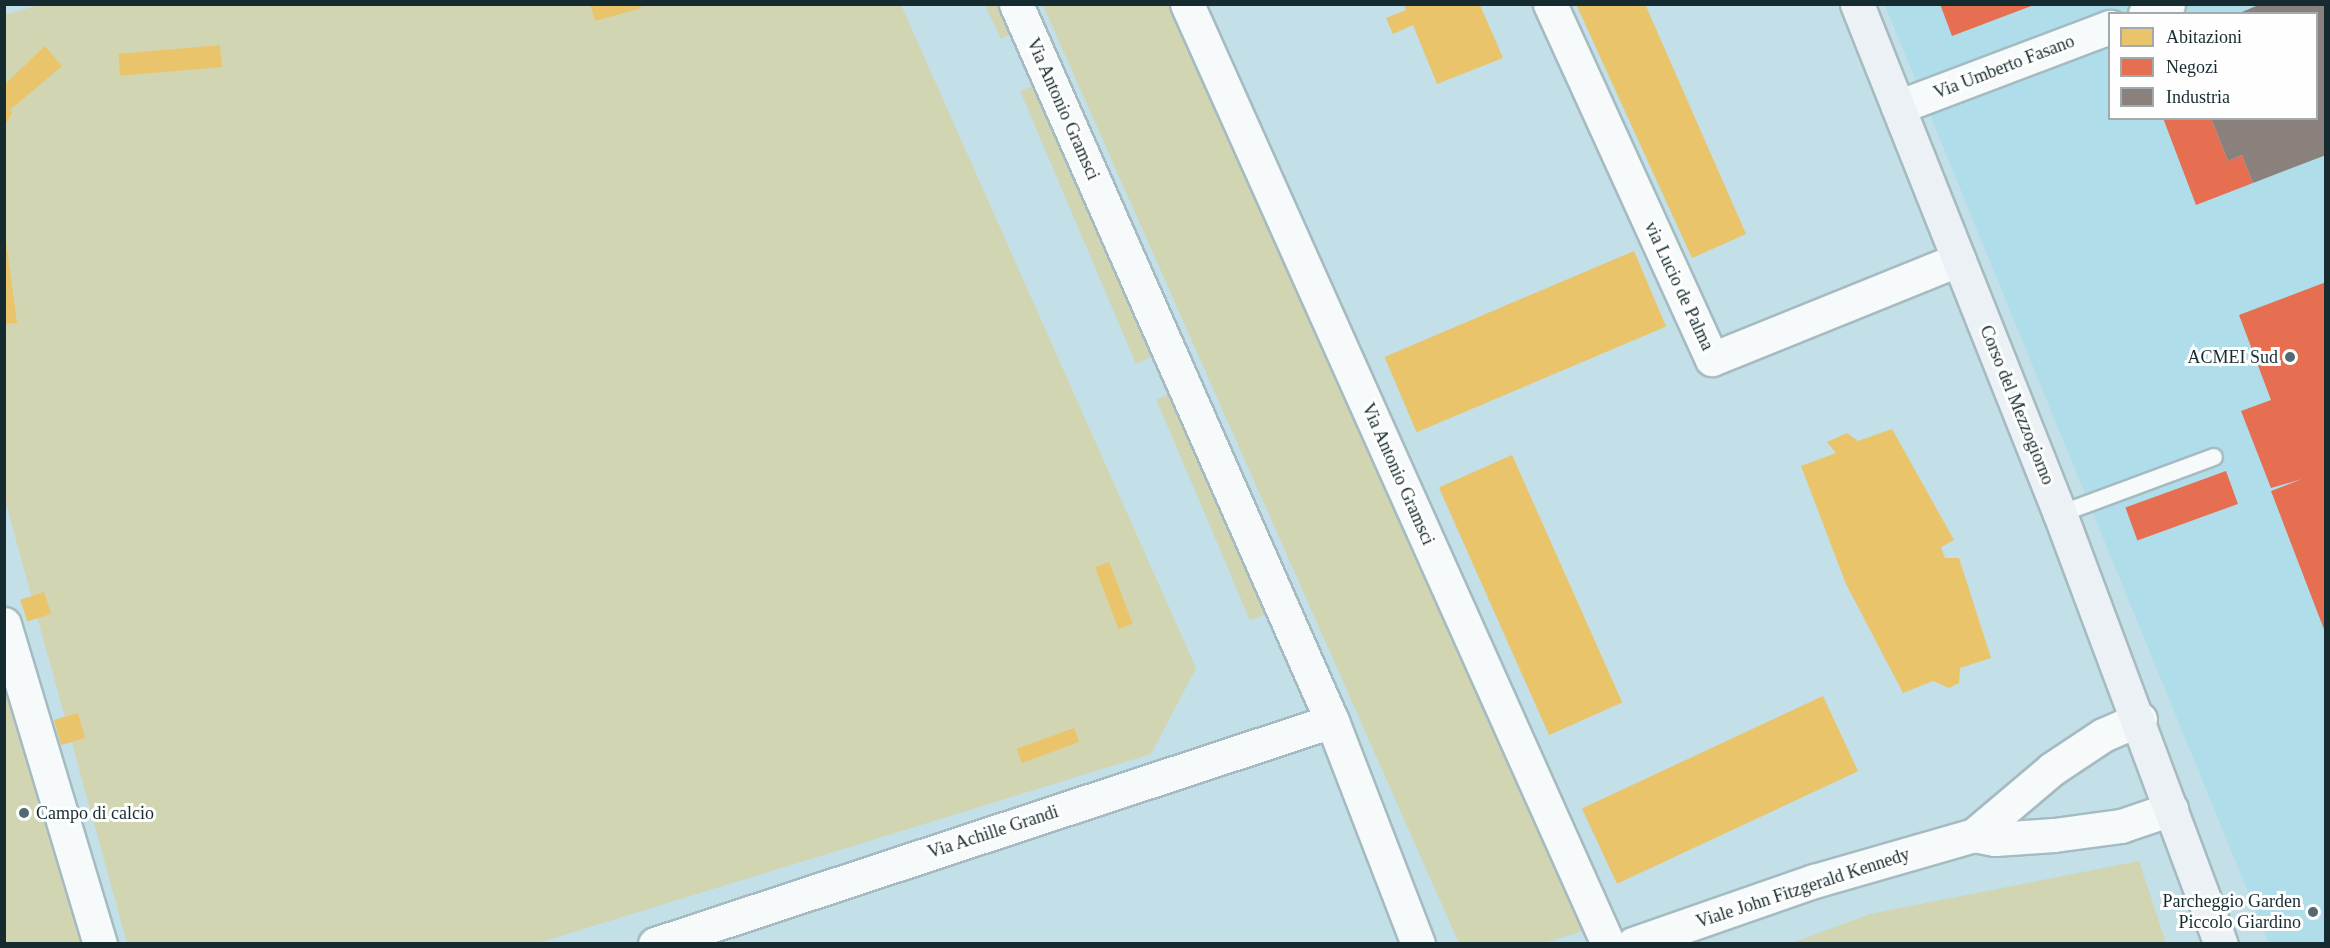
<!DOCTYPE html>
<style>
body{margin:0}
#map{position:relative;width:2330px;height:948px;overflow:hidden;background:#c3dfe7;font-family:Georgia,serif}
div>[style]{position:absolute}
.built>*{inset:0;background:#afddea}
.green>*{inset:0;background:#d2d5b2;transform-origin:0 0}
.homes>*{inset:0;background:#e9c46a;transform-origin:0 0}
.shops>*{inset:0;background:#e76f51;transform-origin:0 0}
.industry>*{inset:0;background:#8a817c}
.roads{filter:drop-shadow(2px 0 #a5bbc1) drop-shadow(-2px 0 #a5bbc1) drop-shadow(0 2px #a5bbc1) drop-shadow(0 -2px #a5bbc1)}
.service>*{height:16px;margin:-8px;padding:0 8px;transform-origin:8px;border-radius:8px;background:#f6fafb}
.minor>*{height:33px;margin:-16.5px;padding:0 16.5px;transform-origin:16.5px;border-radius:16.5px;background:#f6fafb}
.secondary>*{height:33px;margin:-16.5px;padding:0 16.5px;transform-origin:16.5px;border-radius:16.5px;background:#ecf1f5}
.dots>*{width:16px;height:16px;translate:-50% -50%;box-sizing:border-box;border:3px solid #fefefe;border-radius:50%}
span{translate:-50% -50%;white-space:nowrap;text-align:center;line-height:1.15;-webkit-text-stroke:6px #fefefe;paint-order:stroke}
.street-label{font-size:18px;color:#162b30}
.poi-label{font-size:18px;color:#162b30}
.right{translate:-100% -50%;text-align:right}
.left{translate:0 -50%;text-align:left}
.frame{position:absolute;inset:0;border:6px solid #162b30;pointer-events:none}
.legend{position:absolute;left:2108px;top:12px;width:210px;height:108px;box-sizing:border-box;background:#fefefe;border:2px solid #a1aaac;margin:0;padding:8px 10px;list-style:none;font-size:18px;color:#162b30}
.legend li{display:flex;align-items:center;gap:12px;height:30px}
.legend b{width:30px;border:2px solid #a1aaac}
</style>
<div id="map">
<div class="built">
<i style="clip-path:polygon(evenodd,1885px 5px,2325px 5px,2325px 943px,2269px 943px,1885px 5px,2110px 14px,2316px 14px,2316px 118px,2110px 118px,2110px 14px)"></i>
</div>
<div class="green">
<i style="clip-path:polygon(43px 4px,901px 5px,1196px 668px,1151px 754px,538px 943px,127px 943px,5px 500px,4px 15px)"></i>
<i style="clip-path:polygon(985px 5px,998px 5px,1011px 34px,1001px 39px)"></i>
<i style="clip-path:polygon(1043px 5px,1171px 5px,1583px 931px,1544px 943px,1459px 943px)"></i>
<i style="left:1035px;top:85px;width:296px;height:16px;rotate:67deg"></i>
<i style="left:1172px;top:393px;width:240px;height:17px;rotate:67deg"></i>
<i style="clip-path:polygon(5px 682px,82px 943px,5px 943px)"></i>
<i style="clip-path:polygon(2139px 861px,2166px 943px,1792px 943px,1870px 914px)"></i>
</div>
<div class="homes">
<i style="clip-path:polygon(590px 4px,640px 4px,641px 8px,595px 21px)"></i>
<i style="clip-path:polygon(1576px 4px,1645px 4px,1746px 234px,1692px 258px)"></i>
<i style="clip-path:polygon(1404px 5px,1480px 5px,1503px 58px,1437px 84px,1413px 25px,1393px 34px,1386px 18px,1406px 10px)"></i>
<i style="left:220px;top:45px;width:22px;height:102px;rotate:85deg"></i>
<i style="clip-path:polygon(45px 46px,62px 66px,10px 110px,12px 113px,4px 127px,4px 85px)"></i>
<i style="clip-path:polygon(5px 234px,17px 323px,5px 324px)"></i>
<i style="left:1634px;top:251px;width:82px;height:271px;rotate:67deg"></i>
<i style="clip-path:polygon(1892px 429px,1954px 540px,1941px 547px,1945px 558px,1959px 558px,1991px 658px,1960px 668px,1959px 683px,1949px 688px,1933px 681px,1903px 693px,1846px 584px,1801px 466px,1836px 453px,1827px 442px,1847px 433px,1858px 441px)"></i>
<i style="left:1512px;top:455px;width:271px;height:80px;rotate:66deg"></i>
<i style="left:1109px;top:562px;width:66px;height:15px;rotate:69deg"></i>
<i style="left:44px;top:592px;width:23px;height:25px;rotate:72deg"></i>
<i style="left:1823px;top:696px;width:83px;height:266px;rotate:65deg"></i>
<i style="left:78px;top:713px;width:26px;height:25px;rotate:74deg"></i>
<i style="left:1074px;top:728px;width:15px;height:61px;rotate:70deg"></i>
</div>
<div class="shops">
<i style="clip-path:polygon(1940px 4px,2034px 4px,2034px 5px,1952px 36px)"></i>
<i style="clip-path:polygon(2163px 118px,2211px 118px,2228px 161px,2242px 155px,2253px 183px,2196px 205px)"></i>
<i style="clip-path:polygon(2326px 282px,2326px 632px,2325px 632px,2271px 491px,2302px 479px,2271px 488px,2241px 411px,2271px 400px,2239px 315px)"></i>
<i style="left:2226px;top:471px;width:35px;height:107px;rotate:70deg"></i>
</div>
<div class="industry">
<i style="clip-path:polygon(2261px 4px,2326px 4px,2326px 155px,2253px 183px,2242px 155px,2228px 161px,2211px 118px,2316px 118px,2316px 14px,2237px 14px)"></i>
</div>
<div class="roads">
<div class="service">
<i style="left:2060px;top:514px;width:164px;rotate:-20.3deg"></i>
</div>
<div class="minor">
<i style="left:1016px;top:4px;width:784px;rotate:66.22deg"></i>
<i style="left:1332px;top:721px;width:239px;rotate:68.9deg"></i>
<i style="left:1187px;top:4px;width:1030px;rotate:65.87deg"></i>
<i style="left:1550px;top:4px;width:390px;rotate:65.5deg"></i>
<i style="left:1712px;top:359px;width:266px;rotate:-22deg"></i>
<i style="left:2145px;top:14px;width:25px;rotate:-23deg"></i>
<i style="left:1898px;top:107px;width:227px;rotate:-20.7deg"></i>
<i style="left:4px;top:624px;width:334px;rotate:73.3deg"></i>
<i style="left:2140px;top:719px;width:40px;rotate:156.6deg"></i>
<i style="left:2103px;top:735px;width:61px;rotate:146.3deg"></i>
<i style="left:2052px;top:769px;width:102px;rotate:139.8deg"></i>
<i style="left:1974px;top:835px;width:21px;rotate:11deg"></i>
<i style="left:1995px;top:839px;width:59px;rotate:-3.9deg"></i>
<i style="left:2054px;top:835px;width:68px;rotate:-7.7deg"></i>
<i style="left:2121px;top:826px;width:53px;rotate:-18.8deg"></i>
<i style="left:655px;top:944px;width:713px;rotate:-18.23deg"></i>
<i style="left:1633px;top:944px;width:192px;rotate:-19.2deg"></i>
<i style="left:1814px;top:881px;width:166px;rotate:-16deg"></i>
</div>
<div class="secondary">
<i style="left:1857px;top:4px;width:549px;rotate:68.3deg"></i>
<i style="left:2060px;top:514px;width:459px;rotate:69.5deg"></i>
</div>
</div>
<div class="dots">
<i style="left:2290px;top:357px;background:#536a70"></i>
<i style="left:24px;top:813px;background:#536a70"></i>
<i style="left:2313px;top:912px;background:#536a70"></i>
</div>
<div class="street-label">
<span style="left:2004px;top:67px;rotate:-21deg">Via Umberto Fasano</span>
<span style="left:1063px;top:109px;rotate:66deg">Via Antonio Gramsci</span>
<span style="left:1679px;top:286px;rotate:65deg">via Lucio de Palma</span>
<span style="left:2017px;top:405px;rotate:68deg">Corso del Mezzogiorno</span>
<span style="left:1398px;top:474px;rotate:66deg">Via Antonio Gramsci</span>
<span style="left:993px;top:832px;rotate:-18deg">Via Achille Grandi</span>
<span style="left:1803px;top:888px;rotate:-18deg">Viale John Fitzgerald Kennedy</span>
</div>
<div class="poi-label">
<span class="right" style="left:2278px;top:357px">ACMEI Sud</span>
<span class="left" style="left:36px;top:813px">Campo di calcio</span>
<span class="right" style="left:2301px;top:912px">Parcheggio Garden<br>Piccolo Giardino</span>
</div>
<div class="frame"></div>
<ul class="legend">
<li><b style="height:16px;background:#e9c46a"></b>Abitazioni</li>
<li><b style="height:16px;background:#e76f51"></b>Negozi</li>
<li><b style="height:16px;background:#8a817c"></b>Industria</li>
</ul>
</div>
